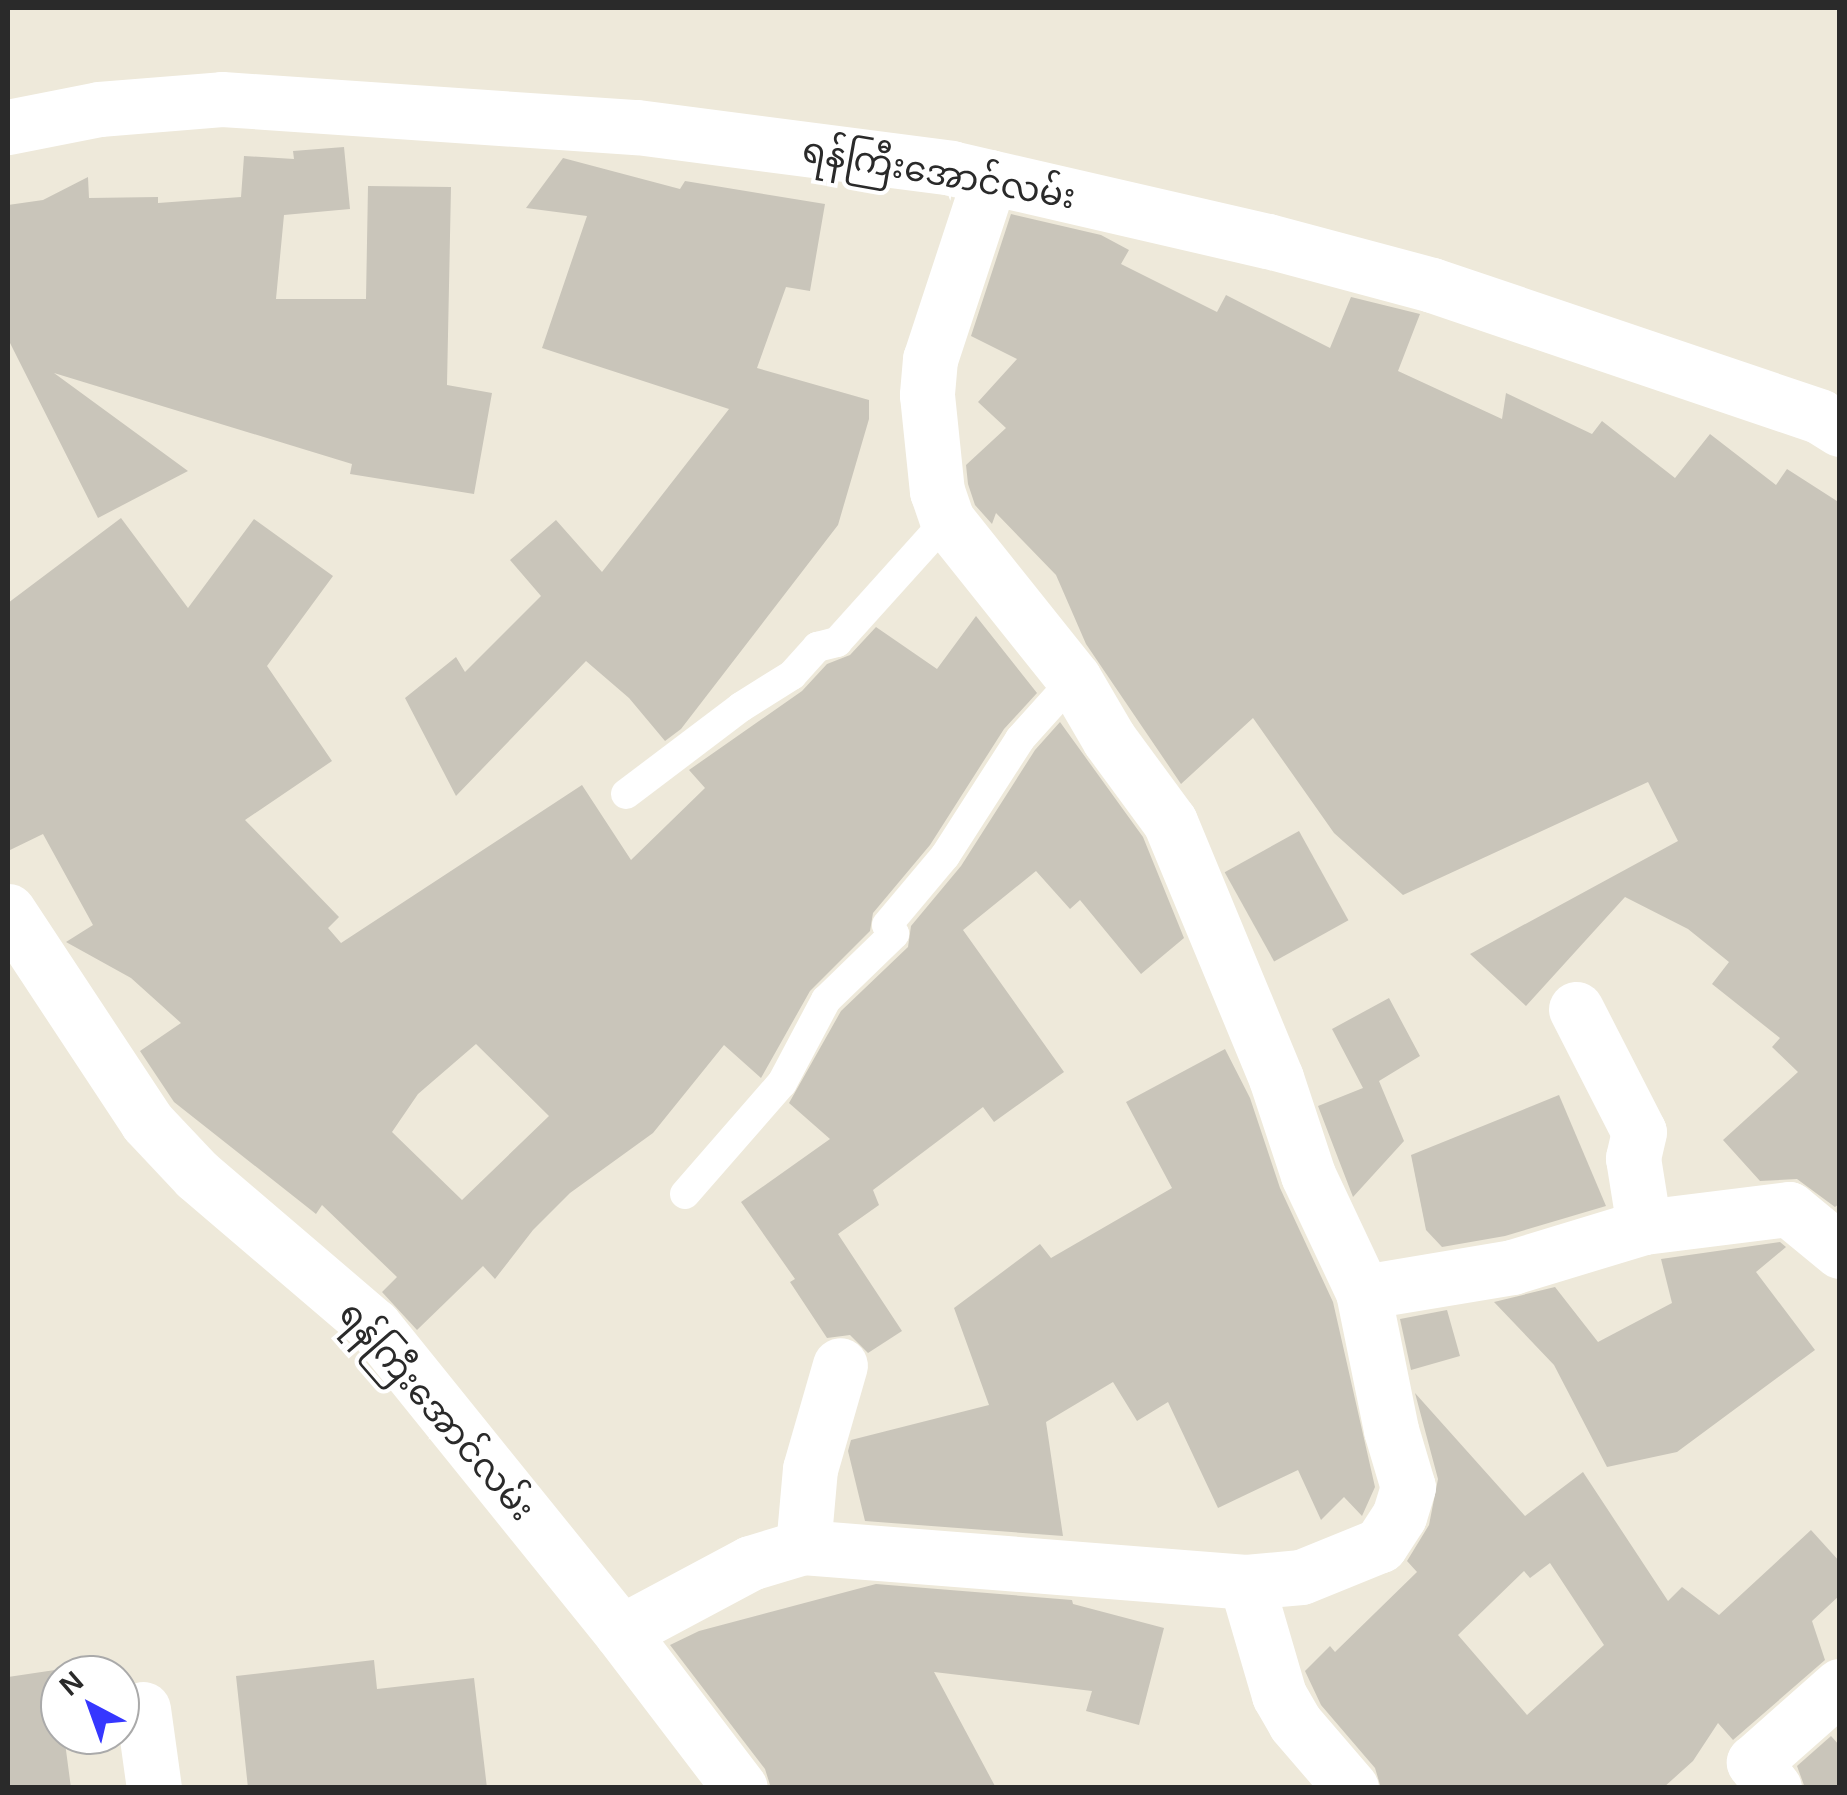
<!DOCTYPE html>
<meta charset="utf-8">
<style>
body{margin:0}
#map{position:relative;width:1847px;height:1795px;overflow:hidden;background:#eee9da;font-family:Arial,"Noto Sans Myanmar",sans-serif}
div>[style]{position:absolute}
.building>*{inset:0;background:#c9c5ba;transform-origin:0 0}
.lane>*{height:30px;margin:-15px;padding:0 15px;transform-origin:15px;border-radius:15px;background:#fff}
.street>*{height:55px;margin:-27.5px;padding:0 27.5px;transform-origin:27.5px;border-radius:27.5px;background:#fff}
span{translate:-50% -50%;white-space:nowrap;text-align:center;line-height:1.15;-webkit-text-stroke:8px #fff;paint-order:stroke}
.street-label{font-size:35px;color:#2a2a2a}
.frame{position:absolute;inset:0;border:10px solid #2a2a2a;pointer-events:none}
.north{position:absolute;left:40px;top:1655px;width:100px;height:100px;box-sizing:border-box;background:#fff;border:2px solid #aaa;border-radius:50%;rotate:319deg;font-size:28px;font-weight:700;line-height:40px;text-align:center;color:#2a2a2a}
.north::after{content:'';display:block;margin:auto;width:35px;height:45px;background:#3637ff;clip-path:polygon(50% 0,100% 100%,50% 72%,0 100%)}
</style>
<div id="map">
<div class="building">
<i style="clip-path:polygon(344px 147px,350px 209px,284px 215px,276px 299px,366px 299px,368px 186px,451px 187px,447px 385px,492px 393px,474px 494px,350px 474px,352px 464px,54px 373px,188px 471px,98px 518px,8px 339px,8px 205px,43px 200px,88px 177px,89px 198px,158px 197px,158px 203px,241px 197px,244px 156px,294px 159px,293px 151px)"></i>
<i style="clip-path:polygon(563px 158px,680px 189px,685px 181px,825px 204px,810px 291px,786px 287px,757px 368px,869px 400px,869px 419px,838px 525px,681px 729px,665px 741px,629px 698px,586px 661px,456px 796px,405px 698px,456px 657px,465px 672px,541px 596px,510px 560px,556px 520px,602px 572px,729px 409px,542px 348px,587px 216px,526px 208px)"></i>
<i style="clip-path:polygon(1011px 214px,1101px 235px,1129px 250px,1121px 264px,1217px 312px,1226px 295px,1330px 348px,1351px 297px,1420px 314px,1398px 371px,1502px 419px,1506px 393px,1592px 434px,1602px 421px,1675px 478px,1710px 434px,1776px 485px,1787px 469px,1840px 503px,1840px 1203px,1835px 1207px,1797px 1179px,1760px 1181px,1723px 1140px,1798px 1072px,1772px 1047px,1780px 1038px,1712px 984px,1729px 962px,1688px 929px,1625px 897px,1526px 1006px,1470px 954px,1678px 841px,1648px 782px,1403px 895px,1334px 833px,1253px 718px,1181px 784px,1086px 644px,1056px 575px,996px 513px,992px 524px,975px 505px,968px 484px,966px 465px,1006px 428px,978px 402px,1017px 359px,971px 336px)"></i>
<i style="clip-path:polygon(evenodd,121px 518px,188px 608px,254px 519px,333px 576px,267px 666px,332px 761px,245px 820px,339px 917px,328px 928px,341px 943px,582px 785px,631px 860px,705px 788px,689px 770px,802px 691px,827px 664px,850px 655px,876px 627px,937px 669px,976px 616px,1037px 693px,1004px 729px,930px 845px,873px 913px,870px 931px,810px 991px,761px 1078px,724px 1045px,653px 1133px,570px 1193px,533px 1230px,495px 1279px,483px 1266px,417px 1330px,382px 1292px,397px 1277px,322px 1205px,316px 1214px,174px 1102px,140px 1051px,181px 1023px,131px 978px,66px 942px,93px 925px,43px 834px,8px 851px,8px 603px,121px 518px,476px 1044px,549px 1116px,462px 1200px,392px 1132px,418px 1094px,476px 1044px)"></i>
<i style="clip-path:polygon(1060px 722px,1143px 837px,1184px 938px,1141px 974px,1080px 900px,1070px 909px,1036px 871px,963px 930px,1064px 1072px,994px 1122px,983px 1107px,873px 1190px,879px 1205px,838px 1234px,902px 1331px,868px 1353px,850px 1335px,827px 1338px,790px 1282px,795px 1279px,741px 1202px,830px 1139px,789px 1103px,841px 1011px,908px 947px,911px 926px,961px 866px,1035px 750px)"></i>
<i style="left:1299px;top:831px;width:102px;height:85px;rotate:61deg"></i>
<i style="clip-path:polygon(1389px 998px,1420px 1056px,1379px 1081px,1404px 1141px,1353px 1197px,1318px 1106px,1363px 1088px,1332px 1029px)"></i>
<i style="clip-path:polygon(1225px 1049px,1250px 1098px,1280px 1188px,1333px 1302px,1375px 1487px,1362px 1516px,1344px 1497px,1321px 1520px,1298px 1470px,1218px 1508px,1168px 1402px,1137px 1421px,1113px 1382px,1046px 1422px,1063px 1536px,865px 1521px,848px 1451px,851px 1440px,989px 1405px,954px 1308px,1040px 1244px,1051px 1258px,1172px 1188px,1126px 1102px)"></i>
<i style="clip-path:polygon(1559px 1095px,1606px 1206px,1505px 1236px,1442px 1247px,1426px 1230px,1411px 1155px)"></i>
<i style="clip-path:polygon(1780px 1242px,1786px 1247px,1756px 1272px,1815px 1350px,1677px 1452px,1607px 1467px,1554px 1365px,1494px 1302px,1555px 1287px,1598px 1342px,1672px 1303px,1661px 1259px)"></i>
<i style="clip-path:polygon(1447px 1310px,1460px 1356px,1411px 1370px,1400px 1319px)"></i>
<i style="clip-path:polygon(evenodd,1415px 1393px,1525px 1516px,1583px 1472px,1668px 1601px,1682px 1587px,1719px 1615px,1811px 1530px,1840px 1562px,1840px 1595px,1812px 1621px,1825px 1660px,1733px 1740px,1718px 1723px,1693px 1761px,1663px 1788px,1381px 1788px,1375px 1768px,1321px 1705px,1305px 1671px,1330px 1646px,1335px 1652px,1417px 1572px,1407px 1561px,1429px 1525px,1438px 1479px,1415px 1393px,1550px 1563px,1604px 1645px,1527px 1715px,1458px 1635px,1524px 1571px,1530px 1578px,1550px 1563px)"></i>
<i style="clip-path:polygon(876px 1584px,1072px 1600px,1073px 1604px,1164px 1628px,1139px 1725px,1086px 1711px,1092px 1691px,934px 1672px,996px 1788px,771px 1788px,765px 1769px,670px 1645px,699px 1631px)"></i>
<i style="clip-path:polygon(374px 1660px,377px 1689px,474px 1678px,487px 1788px,248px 1788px,236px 1676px)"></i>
<i style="clip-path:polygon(55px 1670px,60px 1735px,64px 1735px,71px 1788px,8px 1788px,8px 1677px)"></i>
<i style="clip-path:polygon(1831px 1736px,1840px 1746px,1840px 1788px,1805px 1788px,1797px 1766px)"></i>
</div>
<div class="lane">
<i style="left:626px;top:794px;width:144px;rotate:-37.1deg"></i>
<i style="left:741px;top:707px;width:60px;rotate:-32.1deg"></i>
<i style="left:792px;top:675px;width:38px;rotate:-48deg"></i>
<i style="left:817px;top:647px;width:21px;rotate:-14deg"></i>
<i style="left:837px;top:642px;width:164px;rotate:-48deg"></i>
<i style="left:685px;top:1194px;width:147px;rotate:-48.9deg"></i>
<i style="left:782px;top:1083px;width:94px;rotate:-62.1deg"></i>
<i style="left:826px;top:1000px;width:95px;rotate:-44.1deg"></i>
<i style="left:894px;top:934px;width:11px;rotate:-128deg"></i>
<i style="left:887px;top:925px;width:90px;rotate:-50deg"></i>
<i style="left:945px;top:856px;width:139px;rotate:-57.3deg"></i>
<i style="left:1020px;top:739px;width:81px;rotate:-48deg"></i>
</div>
<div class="street">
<i style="left:8px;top:127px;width:93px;rotate:-11.2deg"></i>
<i style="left:99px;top:109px;width:123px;rotate:-4.6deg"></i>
<i style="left:222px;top:99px;width:416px;rotate:3.9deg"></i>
<i style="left:637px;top:127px;width:317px;rotate:7.4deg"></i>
<i style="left:951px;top:168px;width:325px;rotate:13deg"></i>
<i style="left:1268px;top:241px;width:170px;rotate:15deg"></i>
<i style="left:1432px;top:285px;width:409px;rotate:18.7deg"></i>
<i style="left:1819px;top:416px;width:25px;rotate:32deg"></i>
<i style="left:990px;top:177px;width:192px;rotate:108.2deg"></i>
<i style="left:930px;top:359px;width:36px;rotate:95deg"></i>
<i style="left:927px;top:395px;width:97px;rotate:84.1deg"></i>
<i style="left:937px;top:491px;width:31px;rotate:71deg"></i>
<i style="left:947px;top:520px;width:203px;rotate:51.4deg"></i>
<i style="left:1074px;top:679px;width:69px;rotate:59.7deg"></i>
<i style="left:1109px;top:739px;width:103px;rotate:53.7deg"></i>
<i style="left:1170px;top:822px;width:277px;rotate:67.5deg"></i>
<i style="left:1276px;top:1078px;width:102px;rotate:71.7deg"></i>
<i style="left:1308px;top:1175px;width:129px;rotate:64.8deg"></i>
<i style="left:1363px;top:1292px;width:141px;rotate:78.5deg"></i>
<i style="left:1391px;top:1430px;width:59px;rotate:73.4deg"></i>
<i style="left:1408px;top:1487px;width:30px;rotate:107deg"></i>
<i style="left:1399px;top:1516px;width:35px;rotate:123deg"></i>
<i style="left:1380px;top:1545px;width:85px;rotate:157.9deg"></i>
<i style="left:1301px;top:1577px;width:55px;rotate:174.8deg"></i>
<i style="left:8px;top:911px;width:253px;rotate:56.6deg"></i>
<i style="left:147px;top:1122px;width:73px;rotate:46.7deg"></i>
<i style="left:197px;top:1175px;width:233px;rotate:40.5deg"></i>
<i style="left:374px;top:1326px;width:393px;rotate:51.1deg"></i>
<i style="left:621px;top:1632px;width:196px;rotate:52.7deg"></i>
<i style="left:1576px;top:1009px;width:138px;rotate:62.9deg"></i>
<i style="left:1639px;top:1132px;width:27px;rotate:103deg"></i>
<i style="left:1633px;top:1158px;width:70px;rotate:80.9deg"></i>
<i style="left:1363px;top:1292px;width:151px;rotate:-9.5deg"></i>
<i style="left:1512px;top:1267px;width:138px;rotate:-16.9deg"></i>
<i style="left:1644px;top:1227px;width:146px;rotate:-7.1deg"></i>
<i style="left:1789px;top:1209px;width:66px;rotate:39.5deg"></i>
<i style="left:803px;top:1547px;width:78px;rotate:-84.9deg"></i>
<i style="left:810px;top:1469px;width:108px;rotate:-73.9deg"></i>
<i style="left:621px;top:1632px;width:146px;rotate:-28.1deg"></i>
<i style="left:750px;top:1563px;width:55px;rotate:-16.8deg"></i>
<i style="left:803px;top:1547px;width:444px;rotate:4.5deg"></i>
<i style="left:1246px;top:1582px;width:118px;rotate:73.7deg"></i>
<i style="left:1279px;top:1695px;width:32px;rotate:60deg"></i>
<i style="left:1295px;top:1723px;width:86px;rotate:49.3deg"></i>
<i style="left:143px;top:1709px;width:80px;rotate:82.1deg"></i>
<i style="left:1774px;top:1788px;width:33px;rotate:-128deg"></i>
<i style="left:1754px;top:1762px;width:115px;rotate:-41.5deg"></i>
</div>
<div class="street-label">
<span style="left:939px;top:173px;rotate:10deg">ရန်ကြီးအောင်လမ်း</span>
<span style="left:437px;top:1411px;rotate:49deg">ရန်ကြီးအောင်လမ်း</span>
</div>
<div class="frame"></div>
<div class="north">N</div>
</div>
